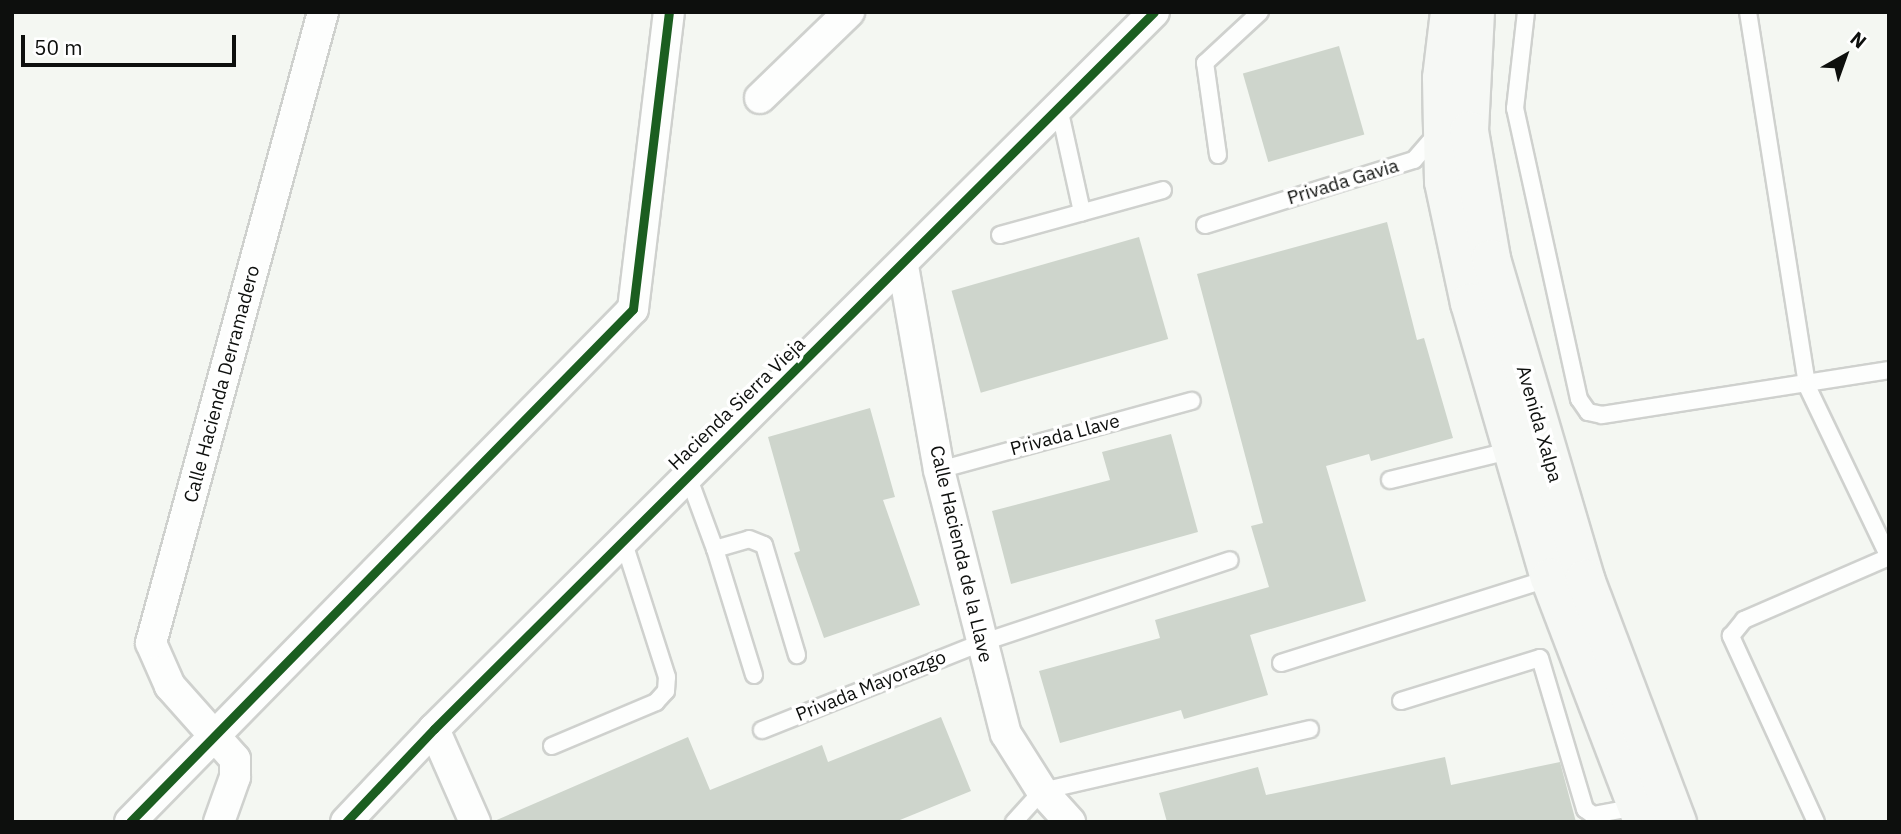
<!DOCTYPE html>
<style>
body{margin:0}
#map{position:relative;width:1901px;height:834px;overflow:hidden;background:#f4f7f2;font-family:"IBM Plex Sans",sans-serif}
div>[style]{position:absolute}
.building>*{inset:0;background:#ced5cc;transform-origin:0 0}
.roads{filter:drop-shadow(2px 0 #cfd1ce) drop-shadow(-2px 0 #cfd1ce) drop-shadow(0 2px #cfd1ce) drop-shadow(0 -2px #cfd1ce)}
.service>*{height:16px;margin:-8px;padding:0 8px;transform-origin:8px;border-radius:8px;background:#fdfefd}
.minor>*{height:30px;margin:-15px;padding:0 15px;transform-origin:15px;border-radius:15px;background:#fdfefd}
.secondary>*{height:38px;margin:-19px;padding:0 19px;transform-origin:19px;border-radius:19px;background:#f6f8f5}
.cycleway>*{height:9px;margin:-4.5px;padding:0 4.5px;transform-origin:4.5px;border-radius:4.5px;background:#1b5e20}
span{translate:-50% -50%;white-space:nowrap;text-align:center;line-height:1.15;-webkit-text-stroke:7px #fff;paint-order:stroke}
.street-label{font-size:19px;color:#0d0f0d}
.frame{position:absolute;inset:0;border:14px solid #0d0f0d;pointer-events:none}
.north{position:absolute;left:1810px;top:21px;width:70px;height:70px;-webkit-text-stroke:5px #fff;paint-order:stroke;rotate:40deg;font-size:19px;font-weight:700;line-height:28px;text-align:center;color:#0d0f0d}
.north::after{content:'';display:block;margin:auto;width:24px;height:32px;background:#0d0f0d;clip-path:polygon(50% 0,100% 100%,50% 72%,0 100%)}
.scale{position:absolute;left:21px;top:35px;width:215px;height:32px;box-sizing:border-box;border:4px solid #0d0f0d;border-top:0;padding-left:9px;font-size:21px;line-height:24px;white-space:nowrap;color:#0d0f0d;-webkit-text-stroke:5px #fff;paint-order:stroke}
</style>
<div id="map">
<div class="building">
<i style="left:1339px;top:46px;width:92px;height:100px;rotate:74deg"></i>
<i style="clip-path:polygon(1387px 222px,1417px 340px,1424px 338px,1453px 438px,1371px 461px,1369px 454px,1326px 466px,1366px 601px,1250px 635px,1268px 695px,1184px 719px,1181px 710px,1060px 743px,1039px 671px,1160px 638px,1155px 620px,1269px 587px,1251px 526px,1263px 523px,1197px 274px)"></i>
<i style="left:1139px;top:237px;width:106px;height:195px;rotate:74deg"></i>
<i style="clip-path:polygon(870px 408px,895px 497px,883px 500px,920px 605px,824px 638px,794px 553px,800px 551px,768px 437px)"></i>
<i style="clip-path:polygon(1171px 434px,1198px 532px,1011px 584px,992px 511px,1110px 480px,1102px 452px)"></i>
<i style="clip-path:polygon(941px 717px,971px 791px,895px 822px,492px 822px,688px 737px,710px 790px,822px 745px,828px 762px)"></i>
<i style="clip-path:polygon(1445px 757px,1451px 785px,1560px 762px,1576px 822px,1167px 822px,1159px 793px,1258px 767px,1266px 795px)"></i>
</div>
<div class="roads">
<div class="service">
<i style="left:1526px;top:12px;width:97px;rotate:96.5deg"></i>
<i style="left:1515px;top:108px;width:298px;rotate:77.6deg"></i>
<i style="left:1579px;top:399px;width:16px;rotate:55deg"></i>
<i style="left:1588px;top:412px;width:14px;rotate:12deg"></i>
<i style="left:1602px;top:415px;width:291px;rotate:-8.9deg"></i>
<i style="left:1748px;top:12px;width:379px;rotate:81deg"></i>
<i style="left:1807px;top:386px;width:190px;rotate:64.4deg"></i>
<i style="left:1059px;top:108px;width:107px;rotate:77.5deg"></i>
<i style="left:1218px;top:155px;width:93px;rotate:-98deg"></i>
<i style="left:1205px;top:63px;width:75px;rotate:-42.8deg"></i>
<i style="left:1205px;top:225px;width:219px;rotate:-17.3deg"></i>
<i style="left:1414px;top:160px;width:37px;rotate:-49deg"></i>
<i style="left:1000px;top:235px;width:169px;rotate:-15.4deg"></i>
<i style="left:939px;top:470px;width:262px;rotate:-15.3deg"></i>
<i style="left:688px;top:476px;width:78px;rotate:69.7deg"></i>
<i style="left:1390px;top:480px;width:127px;rotate:-13.7deg"></i>
<i style="left:1281px;top:663px;width:282px;rotate:-17.5deg"></i>
<i style="left:754px;top:675px;width:132px;rotate:-107.2deg"></i>
<i style="left:715px;top:549px;width:35px;rotate:-16deg"></i>
<i style="left:749px;top:539px;width:16px;rotate:22deg"></i>
<i style="left:764px;top:545px;width:115px;rotate:73.3deg"></i>
<i style="left:1401px;top:701px;width:145px;rotate:-17.2deg"></i>
<i style="left:1540px;top:658px;width:158px;rotate:73.4deg"></i>
<i style="left:1585px;top:809px;width:10px;rotate:37deg"></i>
<i style="left:1593px;top:815px;width:45px;rotate:-10.3deg"></i>
<i style="left:762px;top:730px;width:236px;rotate:-21.7deg"></i>
<i style="left:981px;top:643px;width:262px;rotate:-18.4deg"></i>
<i style="left:552px;top:746px;width:113px;rotate:-22.9deg"></i>
<i style="left:656px;top:702px;width:15px;rotate:-48deg"></i>
<i style="left:666px;top:691px;width:14px;rotate:-86deg"></i>
<i style="left:667px;top:677px;width:144px;rotate:-107.8deg"></i>
<i style="left:1014px;top:822px;width:42px;rotate:-47.9deg"></i>
<i style="left:1042px;top:791px;width:275px;rotate:-13deg"></i>
<i style="left:1816px;top:822px;width:205px;rotate:-114.6deg"></i>
<i style="left:1731px;top:636px;width:21px;rotate:-51deg"></i>
<i style="left:1744px;top:620px;width:158px;rotate:-23.5deg"></i>
</div>
<div class="minor">
<i style="left:760px;top:98px;width:124px;rotate:-44deg"></i>
<i style="left:903px;top:266px;width:207px;rotate:80deg"></i>
<i style="left:939px;top:470px;width:272px;rotate:75.8deg"></i>
<i style="left:1006px;top:734px;width:67px;rotate:57.7deg"></i>
<i style="left:1042px;top:791px;width:42px;rotate:47.9deg"></i>
<i style="left:434px;top:729px;width:102px;rotate:66.2deg"></i>
<i style="left:130px;top:822px;width:718px;rotate:-45.56deg"></i>
<i style="left:633px;top:309px;width:299px;rotate:-83.1deg"></i>
<i style="left:219px;top:822px;width:48px;rotate:-70.4deg"></i>
<i style="left:235px;top:777px;width:18px;rotate:-90deg"></i>
<i style="left:235px;top:759px;width:98px;rotate:-131.7deg"></i>
<i style="left:170px;top:686px;width:47px;rotate:-113.8deg"></i>
<i style="left:151px;top:643px;width:654px;rotate:-74.75deg"></i>
<i style="left:346px;top:822px;width:128px;rotate:-46.6deg"></i>
<i style="left:434px;top:729px;width:1016px;rotate:-44.88deg"></i>
</div>
<div class="secondary">
<i style="left:1450px;top:12px;width:66px;rotate:96.9deg"></i>
<i style="left:1442px;top:78px;width:104px;rotate:88.9deg"></i>
<i style="left:1444px;top:182px;width:124px;rotate:77.9deg"></i>
<i style="left:1470px;top:303px;width:286px;rotate:73.8deg"></i>
<i style="left:1550px;top:578px;width:261px;rotate:69.1deg"></i>
<i style="left:1475px;top:12px;width:119px;rotate:92.9deg"></i>
<i style="left:1469px;top:131px;width:130px;rotate:80.2deg"></i>
<i style="left:1491px;top:259px;width:334px;rotate:73.6deg"></i>
<i style="left:1585px;top:579px;width:260px;rotate:69.3deg"></i>
</div>
</div>
<div class="cycleway">
<i style="left:130px;top:822px;width:718px;rotate:-45.56deg"></i>
<i style="left:633px;top:309px;width:299px;rotate:-83.1deg"></i>
<i style="left:346px;top:822px;width:128px;rotate:-46.6deg"></i>
<i style="left:434px;top:729px;width:1016px;rotate:-44.88deg"></i>
</div>
<div class="street-label">
<span style="left:1343px;top:182px;rotate:-17deg">Privada Gavia</span>
<span style="left:222px;top:384px;rotate:-75deg">Calle Hacienda Derramadero</span>
<span style="left:737px;top:404px;rotate:-44deg">Hacienda Sierra Vieja</span>
<span style="left:1539px;top:424px;rotate:74deg">Avenida Xalpa</span>
<span style="left:1065px;top:435px;rotate:-15deg">Privada Llave</span>
<span style="left:961px;top:554px;rotate:77deg">Calle Hacienda de la Llave</span>
<span style="left:871px;top:686px;rotate:-22deg">Privada Mayorazgo</span>
</div>
<div class="frame"></div>
<div class="north">N</div>
<div class="scale">50 m</div>
</div>
